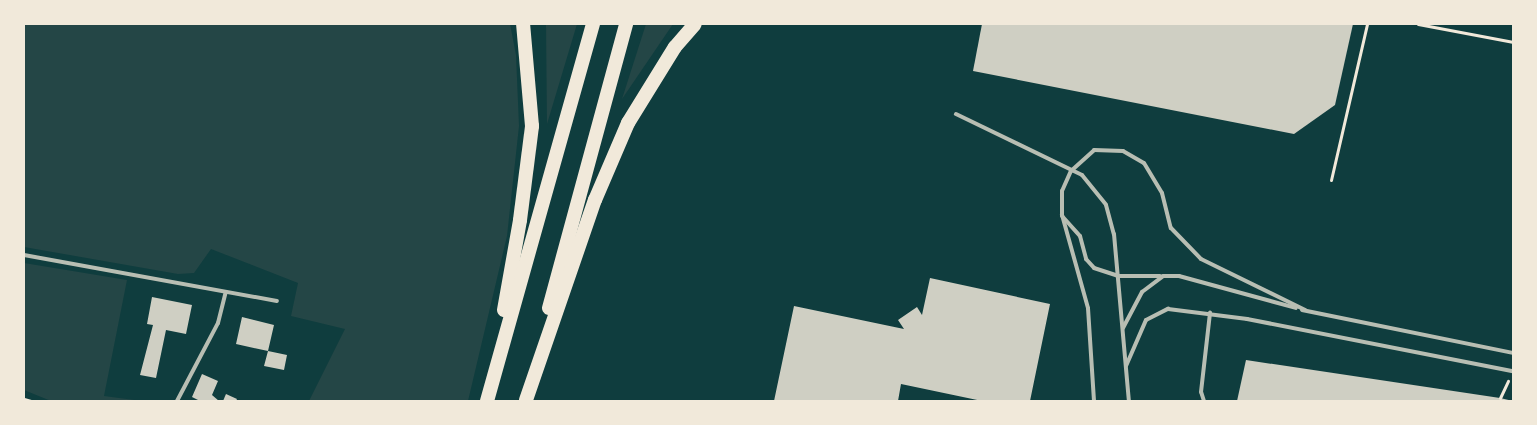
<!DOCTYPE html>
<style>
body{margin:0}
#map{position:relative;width:1537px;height:425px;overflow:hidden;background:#0f3d3e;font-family:Quicksand,sans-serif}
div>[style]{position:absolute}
.green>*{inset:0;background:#244646}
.building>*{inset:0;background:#cfcfc3}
.path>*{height:3px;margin:-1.5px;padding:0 1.5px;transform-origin:1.5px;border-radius:1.5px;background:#f1e9da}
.service>*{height:4px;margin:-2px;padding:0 2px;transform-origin:2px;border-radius:2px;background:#b8beb3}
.trunk>*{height:14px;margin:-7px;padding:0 7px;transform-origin:7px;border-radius:7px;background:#f1e9da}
span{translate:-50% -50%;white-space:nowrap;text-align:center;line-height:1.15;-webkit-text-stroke:5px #f1e9da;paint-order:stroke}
.frame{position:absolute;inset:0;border:25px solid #f1e9da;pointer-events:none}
</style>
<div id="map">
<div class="green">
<i style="clip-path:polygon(24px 24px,510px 24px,516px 55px,519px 126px,507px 236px,468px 401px,309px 401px,345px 329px,291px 316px,298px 283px,211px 249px,194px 273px,178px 274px,24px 247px)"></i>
<i style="clip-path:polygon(546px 24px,577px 24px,547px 124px)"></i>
<i style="clip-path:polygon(646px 24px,673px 24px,622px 99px)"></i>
<i style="clip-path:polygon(24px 263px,127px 280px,104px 396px,142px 401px,51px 401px,24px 390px)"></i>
</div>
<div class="building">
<i style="clip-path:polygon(982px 24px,1353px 24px,1335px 105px,1294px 134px,973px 71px)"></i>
<i style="clip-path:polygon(930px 278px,1050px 304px,1030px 401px,982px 401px,901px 384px,898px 401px,774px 401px,794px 306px,904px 329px,898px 320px,917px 307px,922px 315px)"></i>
<i style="clip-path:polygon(152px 297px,192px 305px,186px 334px,166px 330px,156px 378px,140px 375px,153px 325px,147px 324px)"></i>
<i style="clip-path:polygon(242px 317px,274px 325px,268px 351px,287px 355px,284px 370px,264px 366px,268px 351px,236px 344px)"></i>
<i style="clip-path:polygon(1246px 360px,1500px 398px,1513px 401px,1237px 401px)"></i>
<i style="clip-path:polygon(202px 374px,218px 381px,212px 395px,219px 401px,200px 401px,192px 397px)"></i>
<i style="clip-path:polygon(226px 394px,237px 399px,236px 401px,223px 401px)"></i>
</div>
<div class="path">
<i style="left:1418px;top:24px;width:97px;rotate:10.7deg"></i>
<i style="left:1331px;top:180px;width:160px;rotate:-77deg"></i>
<i style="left:1500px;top:398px;width:19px;rotate:-65deg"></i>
<i style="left:24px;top:399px;width:7px;rotate:16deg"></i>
</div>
<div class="service">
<i style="left:956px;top:114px;width:140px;rotate:25.8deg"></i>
<i style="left:1082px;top:175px;width:38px;rotate:51deg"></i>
<i style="left:1106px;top:205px;width:30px;rotate:75deg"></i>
<i style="left:1114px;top:234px;width:168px;rotate:84.9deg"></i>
<i style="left:1062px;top:216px;width:27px;rotate:48deg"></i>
<i style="left:1080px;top:236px;width:24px;rotate:75deg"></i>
<i style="left:1086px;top:259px;width:12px;rotate:48deg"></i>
<i style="left:1094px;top:268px;width:25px;rotate:18deg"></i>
<i style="left:1118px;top:276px;width:42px"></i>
<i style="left:24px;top:255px;width:257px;rotate:10.3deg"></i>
<i style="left:1302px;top:310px;width:215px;rotate:11.5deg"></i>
<i style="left:1123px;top:328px;width:41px;rotate:-62.2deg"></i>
<i style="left:1142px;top:292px;width:26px;rotate:-37deg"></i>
<i style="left:1163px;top:276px;width:16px"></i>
<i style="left:1179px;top:276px;width:121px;rotate:15.3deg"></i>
<i style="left:1126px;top:366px;width:50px;rotate:-66.5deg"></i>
<i style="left:1146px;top:320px;width:25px;rotate:-27deg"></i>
<i style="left:1168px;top:309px;width:80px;rotate:7.2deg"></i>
<i style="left:1247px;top:319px;width:271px;rotate:11.1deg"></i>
<i style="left:177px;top:401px;width:88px;rotate:-62.3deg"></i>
<i style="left:218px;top:323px;width:32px;rotate:-76deg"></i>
<i style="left:1094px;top:401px;width:93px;rotate:-93.7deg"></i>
<i style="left:1088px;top:308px;width:97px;rotate:-105.6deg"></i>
<i style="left:1062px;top:215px;width:24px;rotate:-90deg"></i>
<i style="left:1062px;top:191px;width:22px;rotate:-66deg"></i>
<i style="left:1071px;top:171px;width:31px;rotate:-42deg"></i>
<i style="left:1094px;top:150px;width:29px;rotate:2deg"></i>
<i style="left:1123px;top:151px;width:24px;rotate:30deg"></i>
<i style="left:1144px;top:163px;width:35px;rotate:59deg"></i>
<i style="left:1162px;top:193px;width:36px;rotate:76deg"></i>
<i style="left:1171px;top:228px;width:43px;rotate:45.9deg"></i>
<i style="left:1201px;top:259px;width:116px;rotate:26.1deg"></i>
<i style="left:1204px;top:401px;width:9px;rotate:-108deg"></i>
<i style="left:1201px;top:392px;width:80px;rotate:-83.5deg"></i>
</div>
<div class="trunk">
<i style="left:549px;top:308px;width:294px;rotate:-74.8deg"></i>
<i style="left:504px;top:310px;width:91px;rotate:-79.9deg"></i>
<i style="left:520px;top:220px;width:95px;rotate:-82.7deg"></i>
<i style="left:532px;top:126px;width:102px;rotate:-95deg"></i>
<i style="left:526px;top:400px;width:212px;rotate:-71deg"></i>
<i style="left:595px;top:200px;width:84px;rotate:-66.8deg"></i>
<i style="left:628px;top:123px;width:89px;rotate:-58.3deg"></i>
<i style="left:675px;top:47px;width:30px;rotate:-49deg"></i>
<i style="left:487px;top:401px;width:392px;rotate:-74.3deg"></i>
</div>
<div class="frame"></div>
</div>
